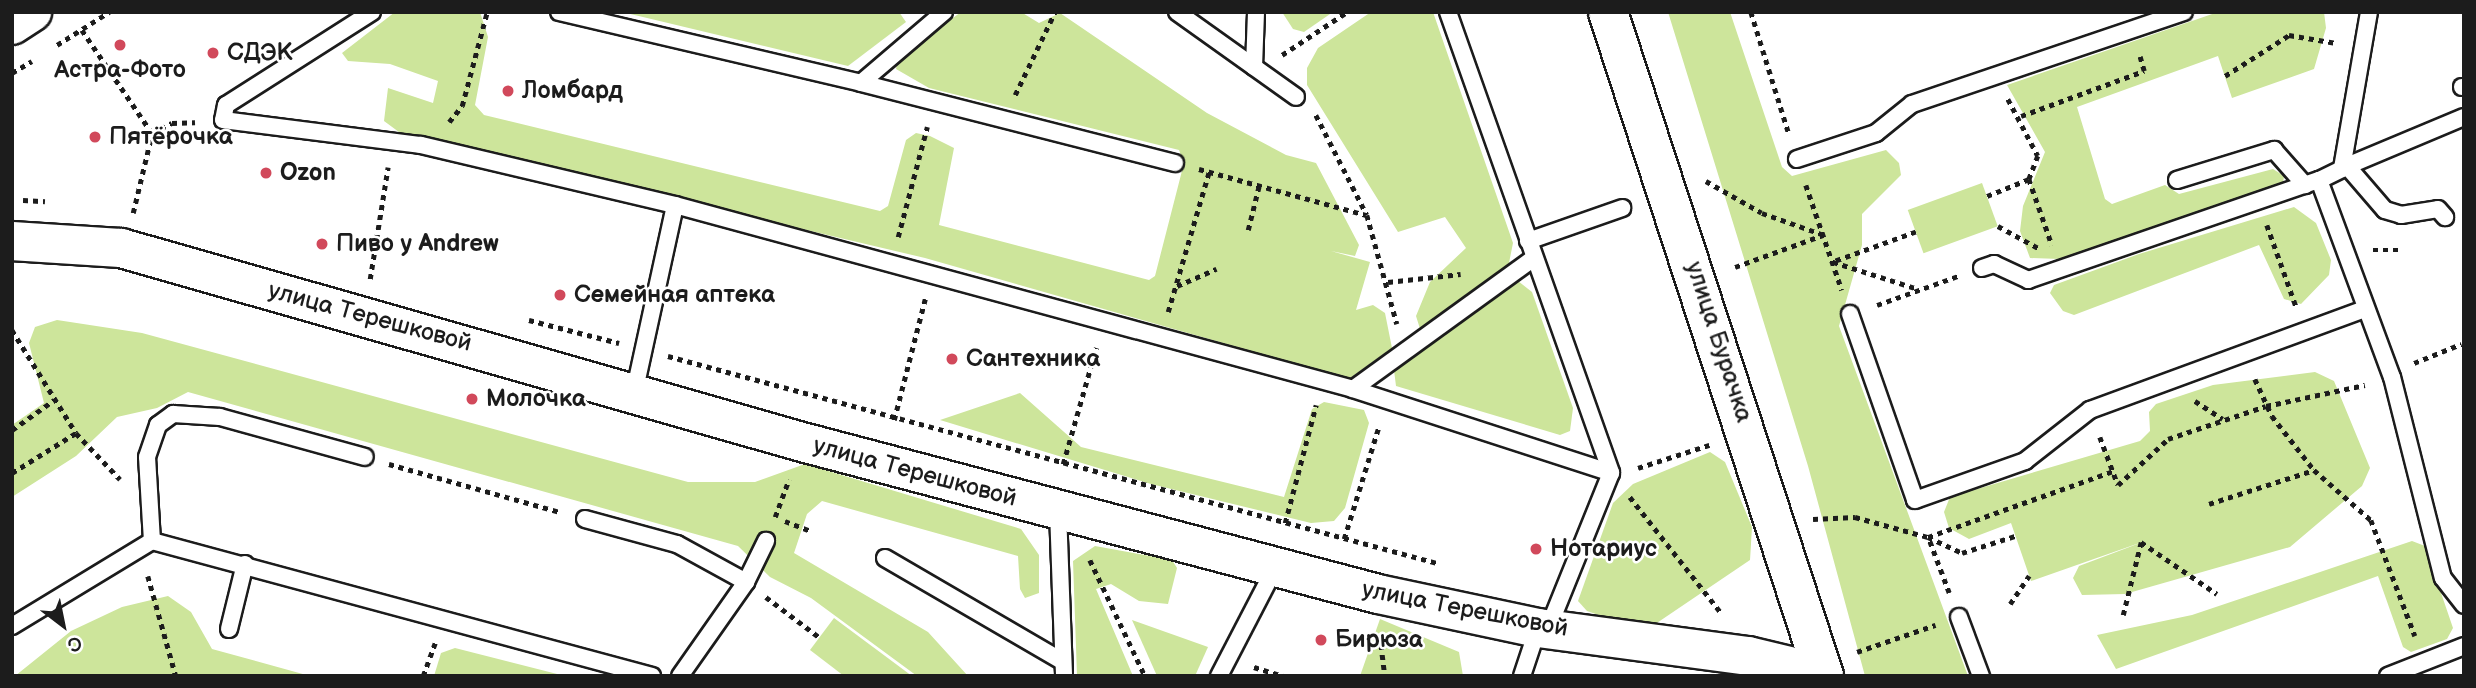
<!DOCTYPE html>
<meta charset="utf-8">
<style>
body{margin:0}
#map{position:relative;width:2476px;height:688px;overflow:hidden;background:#fff;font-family:"Balsamiq Sans",sans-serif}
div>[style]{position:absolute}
.green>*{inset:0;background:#cde59b;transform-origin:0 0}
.path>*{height:4.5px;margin-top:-2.25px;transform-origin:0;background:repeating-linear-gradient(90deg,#1c1c1c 0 5px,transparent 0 10px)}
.roads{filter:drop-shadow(2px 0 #1c1c1c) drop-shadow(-2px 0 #1c1c1c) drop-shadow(0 2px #1c1c1c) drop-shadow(0 -2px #1c1c1c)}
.service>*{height:16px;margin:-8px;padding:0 8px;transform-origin:8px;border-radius:8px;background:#fff}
.secondary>*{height:38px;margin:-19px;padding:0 19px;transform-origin:19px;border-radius:19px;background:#fff}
.primary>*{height:38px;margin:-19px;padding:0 19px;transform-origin:19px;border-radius:19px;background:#fff}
.dots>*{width:19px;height:19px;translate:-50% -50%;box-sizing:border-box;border:4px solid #fff;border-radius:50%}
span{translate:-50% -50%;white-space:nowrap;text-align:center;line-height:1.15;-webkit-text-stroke:5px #fff;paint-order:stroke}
.poi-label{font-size:24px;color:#1c1c1c;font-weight:700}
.left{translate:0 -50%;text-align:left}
.street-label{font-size:24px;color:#1c1c1c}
.frame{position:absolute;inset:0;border:14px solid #1c1c1c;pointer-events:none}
.north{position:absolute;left:28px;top:590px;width:70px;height:70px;-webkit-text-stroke:5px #fff;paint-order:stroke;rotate:148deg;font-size:19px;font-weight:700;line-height:28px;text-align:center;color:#1c1c1c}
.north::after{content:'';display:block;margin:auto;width:24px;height:32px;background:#1c1c1c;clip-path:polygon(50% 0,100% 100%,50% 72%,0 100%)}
</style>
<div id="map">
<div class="green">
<i style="clip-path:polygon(395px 12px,480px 12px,488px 37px,475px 105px,484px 115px,880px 211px,888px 206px,906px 140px,916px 133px,930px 136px,954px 148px,939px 225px,1149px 280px,1155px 276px,1184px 163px,1179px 150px,929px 88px,896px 69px,898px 59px,961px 12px,1021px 12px,1039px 23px,1060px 13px,1207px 113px,1286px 155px,1316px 163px,1359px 245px,1355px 256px,1331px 251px,1370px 262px,1356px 310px,1373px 305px,1385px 313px,1392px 348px,1349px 379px,925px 258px,403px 135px,384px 121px,388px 88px,433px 103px,438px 81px,390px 64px,348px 61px,342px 53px)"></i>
<i style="clip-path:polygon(622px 12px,899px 12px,906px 22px,848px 66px)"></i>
<i style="clip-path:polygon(1282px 12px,1333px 12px,1304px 32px,1293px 29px)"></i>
<i style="clip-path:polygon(1371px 12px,1433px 12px,1513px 243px,1508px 268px,1421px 332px,1416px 316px,1430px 282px,1466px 248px,1445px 217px,1398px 232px,1307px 85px,1307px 68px,1318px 48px)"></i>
<i style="clip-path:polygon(1668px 12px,1730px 12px,1782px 167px,1792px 176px,1886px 150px,1899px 163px,1901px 175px,1862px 214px,1862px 245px,1839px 326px,1968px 676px,1865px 676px,1808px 466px)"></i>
<i style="clip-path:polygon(2218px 12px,2324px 12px,2326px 28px,2314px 69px,2232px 98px,2218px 56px,2077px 107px,2105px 199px,2112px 204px,2165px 185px,2179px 194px,2273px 169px,2284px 176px,2283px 184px,2060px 259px,2030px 258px,2020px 231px,2023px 206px,2045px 152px,2007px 85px)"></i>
<i style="left:1982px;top:183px;width:46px;height:79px;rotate:70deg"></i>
<i style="clip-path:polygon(2294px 207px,2316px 223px,2331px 260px,2329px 275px,2301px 304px,2284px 299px,2259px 245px,2074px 315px,2063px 311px,2050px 293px,2054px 285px,2139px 254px)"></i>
<i style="clip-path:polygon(1518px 281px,1532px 292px,1573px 408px,1570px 431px,1560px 435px,1396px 386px,1394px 370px)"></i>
<i style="clip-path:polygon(57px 320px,142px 333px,688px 482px,755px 482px,805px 464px,1021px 529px,1039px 555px,1039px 593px,1025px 598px,1020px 589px,1018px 556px,822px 501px,807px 514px,794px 553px,928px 632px,968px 676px,917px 676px,811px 598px,770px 577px,738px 546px,188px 392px,157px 408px,117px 417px,76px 456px,12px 497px,12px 425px,44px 403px,29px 343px,35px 327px)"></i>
<i style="clip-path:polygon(2315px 372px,2334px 381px,2370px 468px,2362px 486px,2290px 547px,2125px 594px,2082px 595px,2073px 578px,2079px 566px,2148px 540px,2031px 581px,2011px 523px,1969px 539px,1949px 528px,1944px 512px,1950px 497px,2140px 441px,2150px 431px,2149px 412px,2156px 404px,2213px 385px)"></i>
<i style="clip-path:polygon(1020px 393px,1081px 447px,1284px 497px,1312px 409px,1324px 402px,1364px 410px,1369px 423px,1345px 508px,1334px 521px,1311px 523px,1151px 484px,940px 420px)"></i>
<i style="clip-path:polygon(1710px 452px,1725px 462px,1752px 527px,1750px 560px,1645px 631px,1587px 611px,1578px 601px,1613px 503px,1633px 484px)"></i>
<i style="clip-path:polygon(2412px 541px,2425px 546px,2453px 628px,2447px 639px,2411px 652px,2403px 647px,2378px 576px,2116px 669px,2097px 635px,2192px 615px)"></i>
<i style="clip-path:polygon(1095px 546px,1172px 560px,1177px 568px,1168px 604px,1139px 601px,1111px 584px,1096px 589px,1133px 676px,1077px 676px,1073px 561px)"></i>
<i style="clip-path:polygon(168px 596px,191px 612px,212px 649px,310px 676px,15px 676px,71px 631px,122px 607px)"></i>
<i style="clip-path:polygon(834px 618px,912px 676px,844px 676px,810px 650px)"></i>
<i style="clip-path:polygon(1380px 619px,1459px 652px,1463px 676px,1360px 676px)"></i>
<i style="clip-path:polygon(1132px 620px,1208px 647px,1195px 676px,1157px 676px)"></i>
<i style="clip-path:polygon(455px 648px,565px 676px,434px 676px,441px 653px)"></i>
</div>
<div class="path">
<i style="left:1751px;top:12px;width:128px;rotate:72.7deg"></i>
<i style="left:82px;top:30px;width:125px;rotate:55.8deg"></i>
<i style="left:57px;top:45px;width:62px;rotate:-32.4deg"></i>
<i style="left:1282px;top:55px;width:78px;rotate:-33.5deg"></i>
<i style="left:12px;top:73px;width:23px;rotate:-31deg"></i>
<i style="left:2225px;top:76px;width:76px;rotate:-32.6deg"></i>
<i style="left:2289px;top:35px;width:48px;rotate:9.7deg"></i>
<i style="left:1015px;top:95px;width:92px;rotate:-64.3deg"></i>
<i style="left:2008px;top:99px;width:64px;rotate:62.2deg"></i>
<i style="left:2038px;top:156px;width:25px;rotate:111deg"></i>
<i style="left:1316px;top:115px;width:112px;rotate:63deg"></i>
<i style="left:1367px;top:215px;width:113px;rotate:74.6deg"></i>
<i style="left:2021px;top:116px;width:131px;rotate:-20.1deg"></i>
<i style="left:2144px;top:71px;width:15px;rotate:-106deg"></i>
<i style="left:449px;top:122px;width:21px;rotate:-51deg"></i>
<i style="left:462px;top:106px;width:97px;rotate:-75.1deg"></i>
<i style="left:1199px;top:169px;width:173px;rotate:15.4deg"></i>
<i style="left:1706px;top:181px;width:64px;rotate:29.7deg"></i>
<i style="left:1762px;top:213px;width:66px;rotate:19.5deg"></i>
<i style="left:1806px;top:185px;width:111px;rotate:71.1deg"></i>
<i style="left:1987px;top:196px;width:45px;rotate:-22deg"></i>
<i style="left:2029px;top:179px;width:70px;rotate:70.8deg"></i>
<i style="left:23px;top:200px;width:22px;rotate:3deg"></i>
<i style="left:133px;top:213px;width:82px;rotate:-76.6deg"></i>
<i style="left:152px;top:133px;width:22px;rotate:-27deg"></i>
<i style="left:172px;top:123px;width:23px;rotate:-2deg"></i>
<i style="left:2267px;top:225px;width:86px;rotate:70.3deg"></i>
<i style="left:1998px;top:226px;width:48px;rotate:28.7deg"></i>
<i style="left:1248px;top:230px;width:45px;rotate:-76deg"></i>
<i style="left:1916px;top:232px;width:88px;rotate:160.1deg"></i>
<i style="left:1833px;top:262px;width:89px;rotate:17.6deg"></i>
<i style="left:898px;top:237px;width:114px;rotate:-75.2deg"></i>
<i style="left:2373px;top:250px;width:29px"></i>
<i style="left:1735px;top:267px;width:94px;rotate:-20deg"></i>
<i style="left:370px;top:279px;width:113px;rotate:-80.9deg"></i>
<i style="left:1388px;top:282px;width:73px;rotate:-6.3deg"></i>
<i style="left:1177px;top:286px;width:43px;rotate:-23.6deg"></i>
<i style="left:1877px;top:305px;width:86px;rotate:-19.7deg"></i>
<i style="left:1168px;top:312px;width:146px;rotate:-73.7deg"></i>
<i style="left:529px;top:320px;width:93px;rotate:14.3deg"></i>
<i style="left:12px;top:330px;width:121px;rotate:58.1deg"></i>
<i style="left:76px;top:433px;width:64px;rotate:46.3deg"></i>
<i style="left:668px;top:356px;width:796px;rotate:15.07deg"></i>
<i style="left:2414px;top:363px;width:51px;rotate:-22deg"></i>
<i style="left:2255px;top:379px;width:41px;rotate:65.3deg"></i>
<i style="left:2272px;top:416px;width:68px;rotate:52.1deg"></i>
<i style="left:2314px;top:470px;width:76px;rotate:41.3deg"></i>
<i style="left:2371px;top:520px;width:124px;rotate:69.2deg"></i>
<i style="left:2195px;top:401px;width:33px;rotate:33deg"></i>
<i style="left:894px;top:420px;width:125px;rotate:-75.6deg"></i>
<i style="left:12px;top:430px;width:52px;rotate:-35.5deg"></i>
<i style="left:2100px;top:437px;width:51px;rotate:69.4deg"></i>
<i style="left:2118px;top:485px;width:68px;rotate:-42.6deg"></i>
<i style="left:2168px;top:439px;width:103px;rotate:-18.6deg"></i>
<i style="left:2266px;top:406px;width:101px;rotate:-12deg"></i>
<i style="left:389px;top:464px;width:178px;rotate:15.7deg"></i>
<i style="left:1063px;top:464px;width:121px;rotate:-74.1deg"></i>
<i style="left:1638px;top:468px;width:75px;rotate:-17.9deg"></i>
<i style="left:12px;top:473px;width:75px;rotate:-32deg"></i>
<i style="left:1630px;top:497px;width:149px;rotate:51.8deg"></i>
<i style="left:2209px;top:504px;width:110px;rotate:-17.9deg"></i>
<i style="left:775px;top:517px;width:40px;rotate:-69.8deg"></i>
<i style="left:1813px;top:519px;width:42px;rotate:-2.7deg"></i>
<i style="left:1855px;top:517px;width:76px;rotate:15.3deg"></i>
<i style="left:1928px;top:537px;width:196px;rotate:-19.6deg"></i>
<i style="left:785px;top:521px;width:26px;rotate:21deg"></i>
<i style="left:1285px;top:523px;width:122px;rotate:-75.3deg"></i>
<i style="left:1344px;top:539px;width:118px;rotate:-72.8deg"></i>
<i style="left:1090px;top:560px;width:128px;rotate:64.6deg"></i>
<i style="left:148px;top:576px;width:104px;rotate:74.4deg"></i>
<i style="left:1949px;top:593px;width:60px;rotate:-110.6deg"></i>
<i style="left:1928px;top:537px;width:38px;rotate:25deg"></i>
<i style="left:1962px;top:553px;width:56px;rotate:-17.8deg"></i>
<i style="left:766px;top:597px;width:66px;rotate:37deg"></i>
<i style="left:2010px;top:604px;width:34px;rotate:-56deg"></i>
<i style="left:2123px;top:615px;width:75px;rotate:-76.1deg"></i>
<i style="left:2141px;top:542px;width:92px;rotate:34.4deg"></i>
<i style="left:1380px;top:635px;width:41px;rotate:83deg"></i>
<i style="left:1857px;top:652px;width:83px;rotate:-19.1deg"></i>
<i style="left:1254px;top:667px;width:31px;rotate:17deg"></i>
<i style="left:423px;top:676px;width:35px;rotate:-70deg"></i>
</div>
<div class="roads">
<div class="service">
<i style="left:372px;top:12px;width:173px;rotate:147.5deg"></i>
<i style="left:226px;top:105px;width:15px;rotate:101deg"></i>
<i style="left:223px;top:120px;width:200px;rotate:7.2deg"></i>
<i style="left:421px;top:145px;width:261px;rotate:13.3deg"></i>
<i style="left:675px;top:205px;width:703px;rotate:15.18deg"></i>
<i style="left:1353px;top:389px;width:271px;rotate:18deg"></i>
<i style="left:559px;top:12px;width:310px;rotate:13.2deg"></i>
<i style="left:944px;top:12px;width:109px;rotate:139.5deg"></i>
<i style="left:861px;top:83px;width:324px;rotate:14.3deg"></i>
<i style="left:1177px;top:12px;width:146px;rotate:35.5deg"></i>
<i style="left:1448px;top:12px;width:489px;rotate:70.5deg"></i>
<i style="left:1611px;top:473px;width:168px;rotate:112deg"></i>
<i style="left:2369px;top:12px;width:159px;rotate:99.8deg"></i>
<i style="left:2342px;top:169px;width:25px;rotate:154deg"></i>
<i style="left:2319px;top:180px;width:210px;rotate:69.7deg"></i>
<i style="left:2392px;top:377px;width:207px;rotate:75.8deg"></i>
<i style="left:2443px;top:578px;width:34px;rotate:52deg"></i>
<i style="left:1254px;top:67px;width:55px;rotate:-87.9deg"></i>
<i style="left:2462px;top:87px;width:2px"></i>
<i style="left:1797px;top:159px;width:83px;rotate:-18.2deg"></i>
<i style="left:1876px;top:133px;width:46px;rotate:-38.9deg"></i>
<i style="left:1912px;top:104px;width:287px;rotate:-18.7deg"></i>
<i style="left:2347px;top:166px;width:127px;rotate:-22.7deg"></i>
<i style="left:2342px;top:169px;width:6px;rotate:-31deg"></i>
<i style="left:2347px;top:166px;width:58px;rotate:49.2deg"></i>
<i style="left:2385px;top:210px;width:17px;rotate:17deg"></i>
<i style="left:2401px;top:215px;width:37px;rotate:-9deg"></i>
<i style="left:2438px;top:209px;width:11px;rotate:49deg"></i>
<i style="left:2177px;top:180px;width:102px;rotate:-17.2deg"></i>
<i style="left:2274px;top:150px;width:47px;rotate:48.5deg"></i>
<i style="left:1528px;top:241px;width:100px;rotate:-19.3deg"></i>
<i style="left:1982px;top:268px;width:13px;rotate:-18deg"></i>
<i style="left:1994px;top:264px;width:38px;rotate:25deg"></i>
<i style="left:2028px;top:280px;width:308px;rotate:-19deg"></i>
<i style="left:1850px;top:314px;width:197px;rotate:70.7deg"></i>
<i style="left:1915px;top:500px;width:117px;rotate:-19.5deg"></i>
<i style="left:2025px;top:461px;width:83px;rotate:-38.1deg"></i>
<i style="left:2090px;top:410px;width:292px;rotate:-20.2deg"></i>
<i style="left:635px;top:389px;width:188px;rotate:-77.7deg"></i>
<i style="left:1353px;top:389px;width:223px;rotate:-35.9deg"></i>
<i style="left:1058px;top:511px;width:165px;rotate:87.9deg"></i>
<i style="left:585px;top:519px;width:95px;rotate:15.2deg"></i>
<i style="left:677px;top:544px;width:79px;rotate:28.8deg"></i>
<i style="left:152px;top:541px;width:84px;rotate:-93.4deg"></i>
<i style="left:147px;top:457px;width:34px;rotate:-71deg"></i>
<i style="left:158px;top:425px;width:19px;rotate:-36deg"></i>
<i style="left:173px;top:414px;width:47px;rotate:3.7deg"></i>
<i style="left:220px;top:417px;width:150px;rotate:15.4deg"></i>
<i style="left:885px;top:558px;width:203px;rotate:30.2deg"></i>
<i style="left:1959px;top:617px;width:63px;rotate:69.6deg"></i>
<i style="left:12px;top:626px;width:164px;rotate:-31.3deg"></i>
<i style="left:152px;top:541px;width:518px;rotate:15.11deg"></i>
<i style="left:229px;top:629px;width:67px;rotate:-76.2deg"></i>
<i style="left:680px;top:676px;width:115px;rotate:-54.9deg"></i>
<i style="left:746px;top:582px;width:46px;rotate:-64deg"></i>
<i style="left:1219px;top:676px;width:124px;rotate:-62.6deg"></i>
<i style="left:1522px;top:676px;width:51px;rotate:-71.6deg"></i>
<i style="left:2388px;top:676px;width:82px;rotate:-21.5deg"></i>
</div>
<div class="secondary">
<i style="left:1608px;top:12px;width:698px;rotate:71.98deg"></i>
<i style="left:12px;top:241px;width:109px;rotate:3.7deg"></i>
<i style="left:121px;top:248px;width:708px;rotate:15.9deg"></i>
<i style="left:802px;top:442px;width:596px;rotate:14.78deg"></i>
<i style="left:1378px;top:594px;width:164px;rotate:12deg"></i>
<i style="left:1538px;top:628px;width:212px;rotate:7.6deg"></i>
<i style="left:1748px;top:656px;width:77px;rotate:13.5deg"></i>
</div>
<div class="primary">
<i style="left:12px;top:25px;width:24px;rotate:-33deg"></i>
</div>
</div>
<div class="dots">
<i style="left:120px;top:45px;background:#d1495b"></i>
<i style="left:213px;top:53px;background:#d1495b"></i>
<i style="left:508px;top:91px;background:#d1495b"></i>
<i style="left:95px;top:137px;background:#d1495b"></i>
<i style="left:266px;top:173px;background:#d1495b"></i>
<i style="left:322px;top:244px;background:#d1495b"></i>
<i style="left:560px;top:295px;background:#d1495b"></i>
<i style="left:952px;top:359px;background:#d1495b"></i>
<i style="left:472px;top:399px;background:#d1495b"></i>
<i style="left:1536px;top:549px;background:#d1495b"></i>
<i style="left:1321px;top:640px;background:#d1495b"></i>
</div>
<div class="poi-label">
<span class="left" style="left:227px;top:53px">СДЭК</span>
<span style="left:120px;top:70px">Астра-Фото</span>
<span class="left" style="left:522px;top:91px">Ломбард</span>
<span class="left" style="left:109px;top:137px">Пятёрочка</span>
<span class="left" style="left:280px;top:173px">Ozon</span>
<span class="left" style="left:336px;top:244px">Пиво у Andrew</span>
<span class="left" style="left:574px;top:295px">Семейная аптека</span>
<span class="left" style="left:966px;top:359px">Сантехника</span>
<span class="left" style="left:486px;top:399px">Молочка</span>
<span class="left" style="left:1550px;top:549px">Нотариус</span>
<span class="left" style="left:1335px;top:640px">Бирюза</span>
</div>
<div class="street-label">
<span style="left:370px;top:317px;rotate:15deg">улица Терешковой</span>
<span style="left:1719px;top:342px;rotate:72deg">улица Бурачка</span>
<span style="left:915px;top:472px;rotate:15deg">улица Терешковой</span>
<span style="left:1465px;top:609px;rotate:11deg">улица Терешковой</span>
</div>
<div class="frame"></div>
<div class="north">С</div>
</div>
